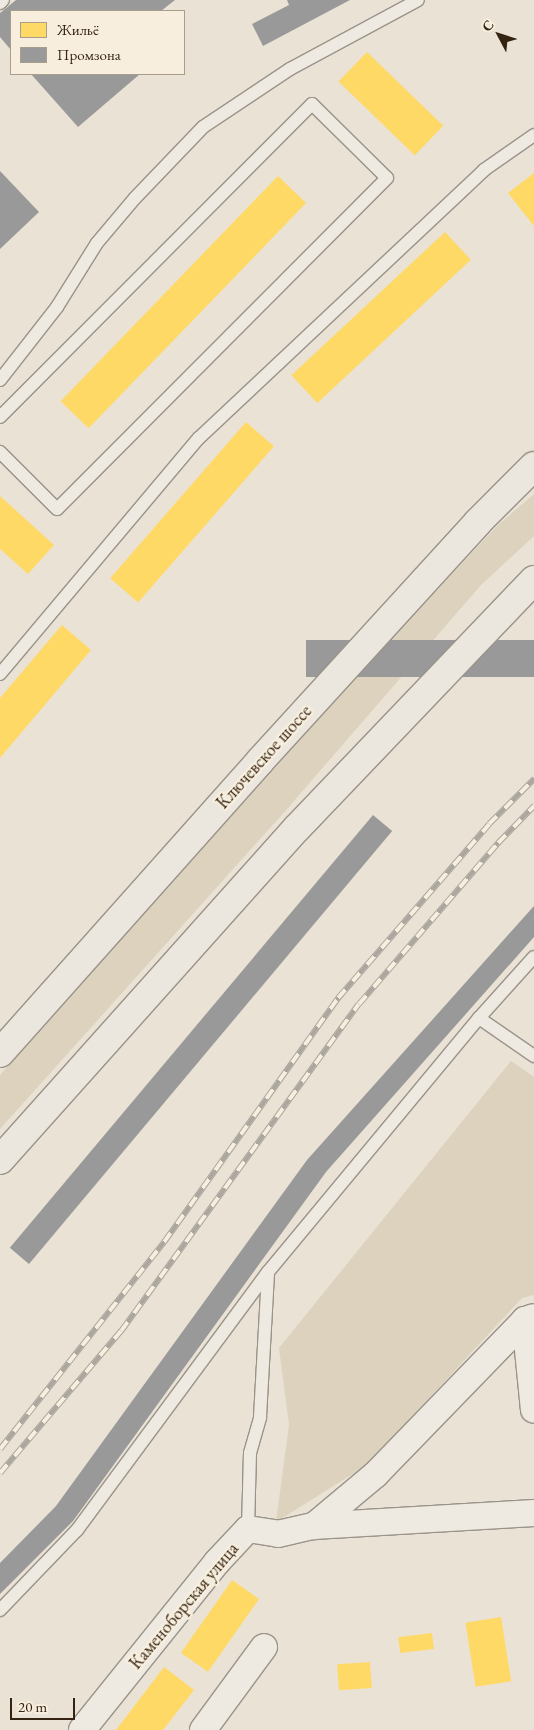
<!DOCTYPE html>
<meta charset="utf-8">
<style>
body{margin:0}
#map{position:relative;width:534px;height:1730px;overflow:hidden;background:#eae2d4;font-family:"EB Garamond",serif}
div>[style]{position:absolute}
.green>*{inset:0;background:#ddd2be}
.homes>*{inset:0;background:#ffd966;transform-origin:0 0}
.industry>*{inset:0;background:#999;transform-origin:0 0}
.roads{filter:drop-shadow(1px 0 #9a9389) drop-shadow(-1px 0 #9a9389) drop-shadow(0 1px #9a9389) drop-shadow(0 -1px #9a9389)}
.lane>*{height:12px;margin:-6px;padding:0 6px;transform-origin:6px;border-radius:6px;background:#eeeae2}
.street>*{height:26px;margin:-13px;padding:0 13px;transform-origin:13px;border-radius:13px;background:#eeeae2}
.primary>*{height:28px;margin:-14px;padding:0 14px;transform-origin:14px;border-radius:14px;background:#ebe6de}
.rail>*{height:5.5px;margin-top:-2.75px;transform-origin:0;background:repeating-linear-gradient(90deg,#f7eedd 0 11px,#aba69e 0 22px);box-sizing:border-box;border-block:1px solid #aba69e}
span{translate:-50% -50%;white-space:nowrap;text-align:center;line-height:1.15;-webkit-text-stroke:5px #f7eedd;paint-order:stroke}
.street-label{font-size:18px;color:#352312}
.legend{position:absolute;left:10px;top:10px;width:175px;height:65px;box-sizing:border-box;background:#f7eedd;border:1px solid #a99d8c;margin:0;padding:6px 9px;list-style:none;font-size:15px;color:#352312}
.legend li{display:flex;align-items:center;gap:10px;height:25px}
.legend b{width:25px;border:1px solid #a99d8c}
.north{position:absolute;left:474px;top:10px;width:50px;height:50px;-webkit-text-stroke:4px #f7eedd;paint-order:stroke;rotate:310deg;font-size:14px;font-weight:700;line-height:20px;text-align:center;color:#352312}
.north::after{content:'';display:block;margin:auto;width:18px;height:22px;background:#352312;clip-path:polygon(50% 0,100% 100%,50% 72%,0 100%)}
.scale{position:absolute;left:10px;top:1698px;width:65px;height:22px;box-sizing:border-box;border:2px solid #352312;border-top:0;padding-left:6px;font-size:15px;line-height:18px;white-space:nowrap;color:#352312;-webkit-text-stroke:4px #f7eedd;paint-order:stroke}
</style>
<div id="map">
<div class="green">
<i style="clip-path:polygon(534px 494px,534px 536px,481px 585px,287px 809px,0 1129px,0 1075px,270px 768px,497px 526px)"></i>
<i style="clip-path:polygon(511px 1061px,534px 1077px,534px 1295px,522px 1298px,367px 1465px,276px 1522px,289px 1425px,279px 1348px)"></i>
</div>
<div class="homes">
<i style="left:367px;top:52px;width:106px;height:41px;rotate:44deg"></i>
<i style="clip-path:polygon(534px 173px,534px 226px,508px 193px)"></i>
<i style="left:278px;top:176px;width:39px;height:313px;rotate:44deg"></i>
<i style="left:445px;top:232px;width:38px;height:210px;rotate:47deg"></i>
<i style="left:246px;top:422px;width:37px;height:207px;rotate:41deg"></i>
<i style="clip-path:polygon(0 496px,54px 545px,28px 574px,0 549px)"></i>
<i style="clip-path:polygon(62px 625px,91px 650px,0 758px,0 698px)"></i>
<i style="left:232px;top:1580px;width:33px;height:89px;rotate:35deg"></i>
<i style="left:501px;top:1617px;width:65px;height:36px;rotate:81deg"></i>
<i style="left:432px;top:1633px;width:16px;height:34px;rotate:83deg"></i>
<i style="left:370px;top:1662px;width:26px;height:33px;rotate:86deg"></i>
<i style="clip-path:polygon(164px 1667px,194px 1690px,163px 1730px,116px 1730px)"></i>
</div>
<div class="industry">
<i style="clip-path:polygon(16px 0,175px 0,161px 11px,11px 11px,11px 50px,0 37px,0 13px)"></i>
<i style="clip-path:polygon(287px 0,350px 0,263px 46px,252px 24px,289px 5px)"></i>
<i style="clip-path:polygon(31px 74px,140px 74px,78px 127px)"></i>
<i style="clip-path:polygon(0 171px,39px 212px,0 249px)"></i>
<i style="left:534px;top:640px;width:37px;height:228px;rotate:90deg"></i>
<i style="left:373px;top:815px;width:25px;height:565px;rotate:40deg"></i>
<i style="clip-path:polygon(534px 906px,534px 937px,326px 1172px,73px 1521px,0 1594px,0 1563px,56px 1506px,307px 1160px)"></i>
</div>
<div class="roads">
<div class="lane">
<i style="left:0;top:3px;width:4px;rotate:-45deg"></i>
<i style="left:0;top:380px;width:93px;rotate:-52deg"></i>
<i style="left:57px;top:307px;width:75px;rotate:-58deg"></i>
<i style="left:97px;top:243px;width:59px;rotate:-49.8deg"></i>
<i style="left:135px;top:198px;width:98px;rotate:-46.2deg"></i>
<i style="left:203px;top:127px;width:105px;rotate:-33.7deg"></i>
<i style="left:290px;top:69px;width:145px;rotate:-28.3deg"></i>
<i style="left:0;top:417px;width:442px;rotate:-45.1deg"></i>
<i style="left:312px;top:104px;width:105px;rotate:44.6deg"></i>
<i style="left:387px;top:178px;width:467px;rotate:134.9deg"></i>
<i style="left:57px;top:509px;width:81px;rotate:-135deg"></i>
<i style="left:0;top:674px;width:309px;rotate:-49.9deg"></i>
<i style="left:199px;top:438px;width:391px;rotate:-43.2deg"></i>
<i style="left:484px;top:170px;width:61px;rotate:-35deg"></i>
<i style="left:479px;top:1018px;width:67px;rotate:34.6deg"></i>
<i style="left:248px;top:1529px;width:76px;rotate:-88.5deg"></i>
<i style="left:250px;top:1453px;width:37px;rotate:-74deg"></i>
<i style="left:260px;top:1417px;width:144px;rotate:-86.8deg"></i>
<i style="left:0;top:1610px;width:111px;rotate:-46.1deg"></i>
<i style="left:77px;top:1530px;width:321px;rotate:-53.5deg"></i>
<i style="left:268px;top:1272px;width:330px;rotate:-50.3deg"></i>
<i style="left:479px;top:1018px;width:82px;rotate:-48deg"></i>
</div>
<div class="street">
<i style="left:525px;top:1320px;width:90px;rotate:84.3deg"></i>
<i style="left:314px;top:1526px;width:220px;rotate:-3.4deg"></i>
<i style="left:82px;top:1730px;width:216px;rotate:-51.2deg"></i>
<i style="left:217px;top:1562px;width:45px;rotate:-46.8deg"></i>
<i style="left:248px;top:1529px;width:30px;rotate:9deg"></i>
<i style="left:278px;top:1534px;width:37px;rotate:-13deg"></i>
<i style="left:314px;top:1526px;width:80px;rotate:-39.9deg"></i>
<i style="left:375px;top:1475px;width:216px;rotate:-45.9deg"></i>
<i style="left:525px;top:1320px;width:9px;rotate:-18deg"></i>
<i style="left:203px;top:1730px;width:103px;rotate:-53.7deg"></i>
</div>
<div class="primary">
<i style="left:0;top:1053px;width:391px;rotate:-48.3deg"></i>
<i style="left:260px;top:761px;width:323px;rotate:-47.6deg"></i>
<i style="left:478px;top:522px;width:79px;rotate:-45deg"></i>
<i style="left:0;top:1160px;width:445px;rotate:-48.2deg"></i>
<i style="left:297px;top:828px;width:343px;rotate:-46.3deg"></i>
</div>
</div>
<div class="rail">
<i style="left:0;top:1449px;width:264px;rotate:-51.6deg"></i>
<i style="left:164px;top:1242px;width:300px;rotate:-54.5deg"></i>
<i style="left:338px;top:998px;width:230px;rotate:-49deg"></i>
<i style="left:489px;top:824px;width:64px;rotate:-45deg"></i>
<i style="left:0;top:1473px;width:187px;rotate:-49.6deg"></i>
<i style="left:121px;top:1331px;width:404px;rotate:-54deg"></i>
<i style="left:359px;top:1004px;width:213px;rotate:-49.2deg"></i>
<i style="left:498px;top:843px;width:52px;rotate:-45.8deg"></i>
</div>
<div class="street-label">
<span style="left:264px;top:757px;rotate:-48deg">Ключевское шоссе</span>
<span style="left:184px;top:1606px;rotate:-50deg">Каменоборская улица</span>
</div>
<ul class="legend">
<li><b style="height:14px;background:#ffd966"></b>Жильё</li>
<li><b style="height:14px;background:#999"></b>Промзона</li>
</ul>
<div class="north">С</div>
<div class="scale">20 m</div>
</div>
